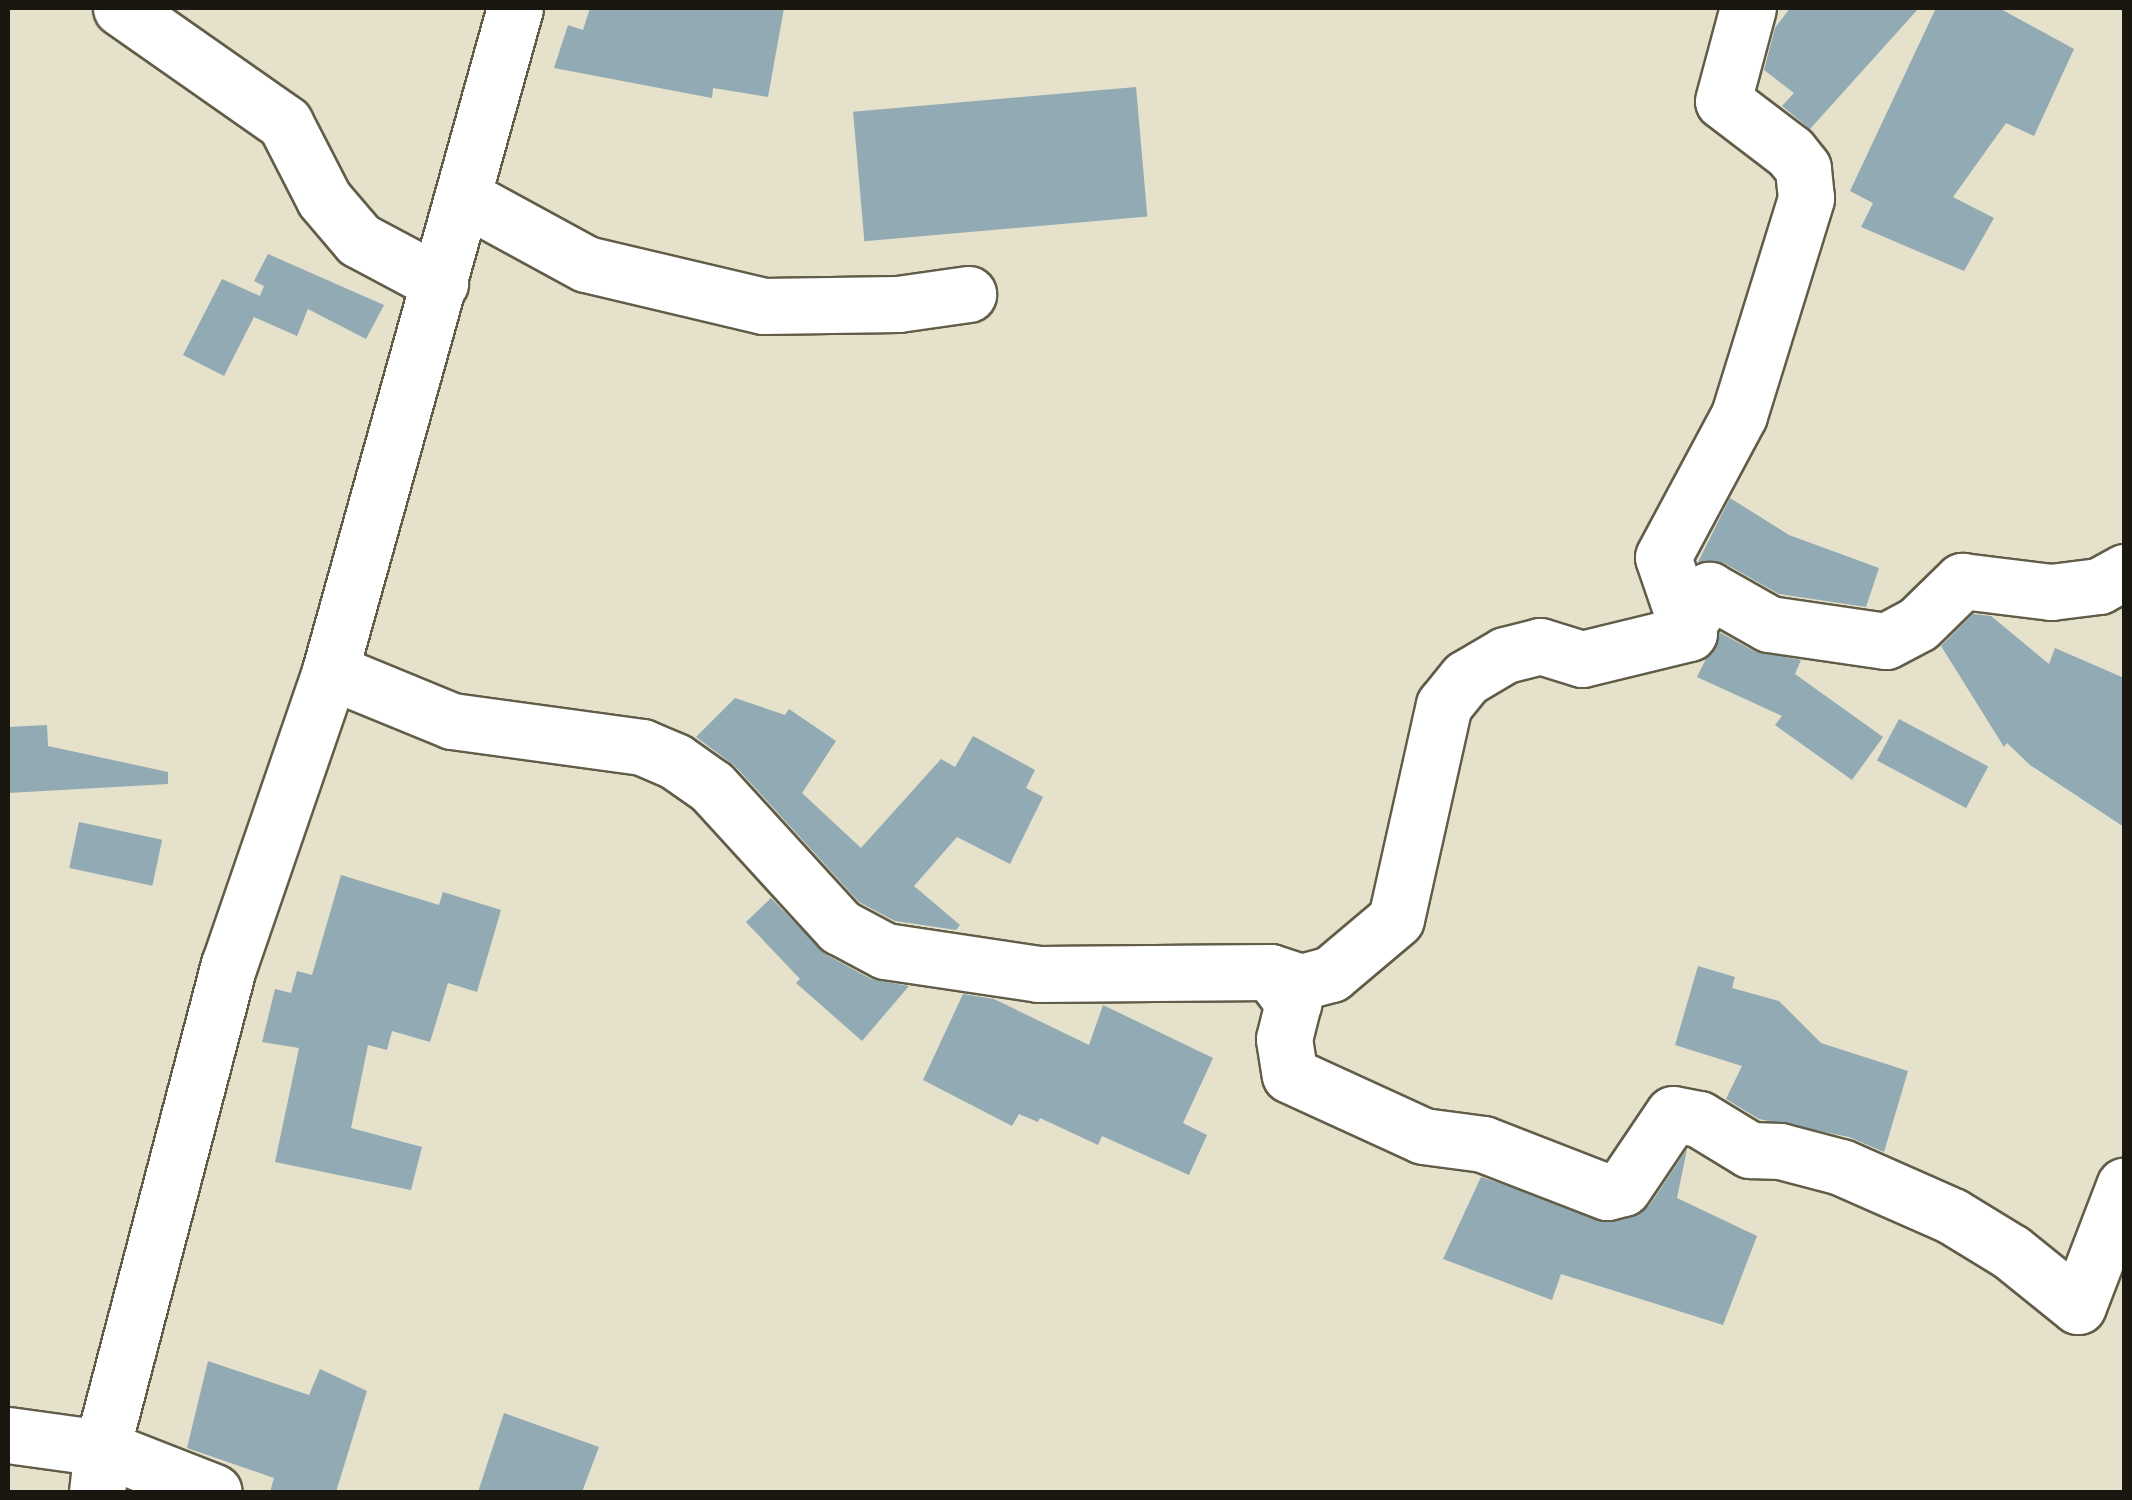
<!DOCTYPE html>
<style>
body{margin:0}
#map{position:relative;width:2132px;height:1500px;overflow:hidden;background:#e5e1ca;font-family:Arial,sans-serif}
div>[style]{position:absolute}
.building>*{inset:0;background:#92aab4;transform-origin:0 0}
.roads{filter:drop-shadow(2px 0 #615d49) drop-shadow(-2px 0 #615d49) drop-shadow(0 2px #615d49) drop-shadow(0 -2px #615d49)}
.minor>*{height:55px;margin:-27.5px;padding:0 27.5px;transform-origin:27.5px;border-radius:27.5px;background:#fff}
span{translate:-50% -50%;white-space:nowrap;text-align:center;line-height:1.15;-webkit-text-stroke:10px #f2eed7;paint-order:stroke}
.frame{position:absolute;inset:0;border:10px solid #19170f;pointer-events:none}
</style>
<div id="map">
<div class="building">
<i style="clip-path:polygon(590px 8px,784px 8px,768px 97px,713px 88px,712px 98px,554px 68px,568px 25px,583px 30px)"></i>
<i style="clip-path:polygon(1790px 8px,1919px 8px,1810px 129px,1782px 106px,1794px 93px,1764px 70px,1775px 28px)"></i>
<i style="clip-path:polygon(1936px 8px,1999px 8px,2074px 49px,2034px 136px,2006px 123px,1953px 197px,1994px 218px,1964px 271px,1861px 227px,1873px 203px,1850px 191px)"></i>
<i style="left:1136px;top:87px;width:130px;height:284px;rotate:85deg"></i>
<i style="clip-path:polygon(268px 254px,384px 305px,366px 339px,308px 309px,297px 336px,254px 317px,224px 376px,183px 355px,222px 279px,260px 296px,264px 286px,254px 281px)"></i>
<i style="clip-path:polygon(1730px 498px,1789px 535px,1879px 568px,1866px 607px,1779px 594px,1724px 563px,1698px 562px)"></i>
<i style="clip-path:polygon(1973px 614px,1991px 616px,2049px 664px,2055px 648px,2124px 678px,2124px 827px,2030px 765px,2007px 743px,2004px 747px,1941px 646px)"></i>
<i style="clip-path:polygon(1719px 632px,1754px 651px,1801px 660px,1795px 674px,1883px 737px,1852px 780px,1775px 725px,1782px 716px,1697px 677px)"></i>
<i style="clip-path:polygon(735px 698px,785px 715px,789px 709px,836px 741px,802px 793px,861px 848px,941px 759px,955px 767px,973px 736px,1035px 770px,1026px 788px,1043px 797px,1010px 864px,957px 837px,914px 886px,960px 925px,956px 930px,895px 921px,859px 902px,735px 766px,696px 737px)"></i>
<i style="left:1899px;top:719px;width:101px;height:47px;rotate:28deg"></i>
<i style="clip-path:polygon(47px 725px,48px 746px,168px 772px,168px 784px,8px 793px,8px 727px)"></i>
<i style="left:79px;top:822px;width:85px;height:47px;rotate:12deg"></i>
<i style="clip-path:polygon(341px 875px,439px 905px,443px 892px,501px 910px,477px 992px,448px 983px,430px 1042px,392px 1031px,387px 1050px,368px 1045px,351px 1128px,422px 1147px,411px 1190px,275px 1162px,299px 1048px,262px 1042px,275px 989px,291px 993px,297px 971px,312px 975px)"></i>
<i style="clip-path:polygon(771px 898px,825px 954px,871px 979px,909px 986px,862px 1041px,796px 983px,800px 979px,746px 922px)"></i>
<i style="clip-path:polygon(1698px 966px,1735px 977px,1732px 988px,1779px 1001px,1821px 1043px,1908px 1071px,1884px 1152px,1849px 1137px,1759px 1119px,1726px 1099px,1742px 1066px,1675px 1045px)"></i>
<i style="clip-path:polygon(963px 994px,994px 999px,1089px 1045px,1103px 1005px,1213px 1058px,1183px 1123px,1207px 1135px,1189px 1175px,1102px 1136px,1098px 1145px,1040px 1118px,1038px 1122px,1019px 1114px,1012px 1126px,923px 1080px)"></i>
<i style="clip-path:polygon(1687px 1149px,1677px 1198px,1757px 1236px,1723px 1325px,1561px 1274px,1552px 1300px,1443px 1259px,1481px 1177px,1615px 1222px,1649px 1206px)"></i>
<i style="clip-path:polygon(208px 1361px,309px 1395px,320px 1369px,367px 1391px,336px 1492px,270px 1492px,274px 1478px,187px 1448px)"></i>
<i style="clip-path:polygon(504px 1413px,599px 1447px,582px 1492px,478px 1492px)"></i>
</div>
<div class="roads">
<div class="minor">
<i style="left:121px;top:8px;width:200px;rotate:35deg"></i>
<i style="left:285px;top:123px;width:85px;rotate:62.8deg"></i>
<i style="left:324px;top:199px;width:54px;rotate:49.5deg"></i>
<i style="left:359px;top:240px;width:92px;rotate:28deg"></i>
<i style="left:463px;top:197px;width:140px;rotate:28.6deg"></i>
<i style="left:586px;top:264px;width:182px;rotate:13.3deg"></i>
<i style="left:763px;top:306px;width:135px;rotate:-0.8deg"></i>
<i style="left:898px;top:304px;width:71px;rotate:-8.1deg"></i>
<i style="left:1686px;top:613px;width:10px;rotate:-6deg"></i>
<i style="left:1696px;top:612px;width:26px;rotate:-59deg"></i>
<i style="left:1709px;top:590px;width:69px;rotate:29.5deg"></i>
<i style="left:1769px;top:624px;width:118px;rotate:8.3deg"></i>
<i style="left:1886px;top:641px;width:36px;rotate:-28deg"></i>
<i style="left:1918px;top:624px;width:62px;rotate:-44.3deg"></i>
<i style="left:1962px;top:581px;width:90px;rotate:7deg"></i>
<i style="left:2051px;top:592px;width:48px;rotate:-7.1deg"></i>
<i style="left:2099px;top:586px;width:29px;rotate:-29deg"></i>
<i style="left:330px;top:671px;width:132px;rotate:22.3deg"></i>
<i style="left:452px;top:721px;width:192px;rotate:7.8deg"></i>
<i style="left:642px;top:747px;width:36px;rotate:23deg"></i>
<i style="left:675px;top:761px;width:45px;rotate:35.1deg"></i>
<i style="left:712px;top:787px;width:190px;rotate:47.6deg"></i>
<i style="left:840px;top:927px;width:51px;rotate:28.1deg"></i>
<i style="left:885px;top:951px;width:155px;rotate:8.5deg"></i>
<i style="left:1038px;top:974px;width:232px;rotate:-0.5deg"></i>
<i style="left:1270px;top:972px;width:33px;rotate:18deg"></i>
<i style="left:1301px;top:982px;width:31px;rotate:-15deg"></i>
<i style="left:1331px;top:974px;width:85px;rotate:-40.2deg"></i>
<i style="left:1396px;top:919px;width:219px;rotate:-77.4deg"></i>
<i style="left:1444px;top:705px;width:35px;rotate:-51deg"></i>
<i style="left:1466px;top:678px;width:45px;rotate:-30.5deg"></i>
<i style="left:1505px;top:655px;width:36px;rotate:-14deg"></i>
<i style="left:1540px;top:646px;width:44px;rotate:17.2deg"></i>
<i style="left:1582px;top:659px;width:110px;rotate:-13.7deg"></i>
<i style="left:1689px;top:633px;width:80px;rotate:-108.9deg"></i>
<i style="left:1663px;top:557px;width:161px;rotate:-61.8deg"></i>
<i style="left:1739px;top:415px;width:227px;rotate:-72.8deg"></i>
<i style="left:1806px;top:198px;width:30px;rotate:-96deg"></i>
<i style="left:1803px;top:168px;width:21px;rotate:-129deg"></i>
<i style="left:1790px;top:152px;width:84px;rotate:-142.7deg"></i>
<i style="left:1723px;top:101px;width:96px;rotate:-75deg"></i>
<i style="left:1270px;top:972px;width:39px;rotate:53deg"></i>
<i style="left:1293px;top:1003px;width:37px;rotate:104deg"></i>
<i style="left:1284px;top:1039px;width:36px;rotate:81deg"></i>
<i style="left:1290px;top:1075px;width:146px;rotate:24.6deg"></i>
<i style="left:1423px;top:1136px;width:61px;rotate:7.6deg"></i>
<i style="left:1483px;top:1144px;width:133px;rotate:21.2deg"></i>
<i style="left:1607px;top:1192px;width:16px;rotate:-14deg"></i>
<i style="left:1623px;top:1188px;width:89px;rotate:-56deg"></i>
<i style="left:1673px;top:1114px;width:26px;rotate:11deg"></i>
<i style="left:1699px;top:1119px;width:60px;rotate:31.3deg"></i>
<i style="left:1750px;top:1150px;width:30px;rotate:2deg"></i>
<i style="left:1780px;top:1151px;width:63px;rotate:14.7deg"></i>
<i style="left:1841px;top:1167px;width:121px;rotate:23.8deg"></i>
<i style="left:1952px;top:1216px;width:69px;rotate:31.4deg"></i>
<i style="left:2011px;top:1252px;width:86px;rotate:38.9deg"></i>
<i style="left:2078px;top:1306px;width:129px;rotate:-69deg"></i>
<i style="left:8px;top:1435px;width:95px;rotate:7.9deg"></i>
<i style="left:102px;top:1448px;width:120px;rotate:21.4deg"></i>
<i style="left:97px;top:1492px;width:44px;rotate:-83.5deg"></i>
<i style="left:102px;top:1448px;width:499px;rotate:-75.3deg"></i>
<i style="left:229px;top:965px;width:311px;rotate:-71deg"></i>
<i style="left:330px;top:671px;width:688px;rotate:-74.41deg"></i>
</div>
</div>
<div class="frame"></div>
</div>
